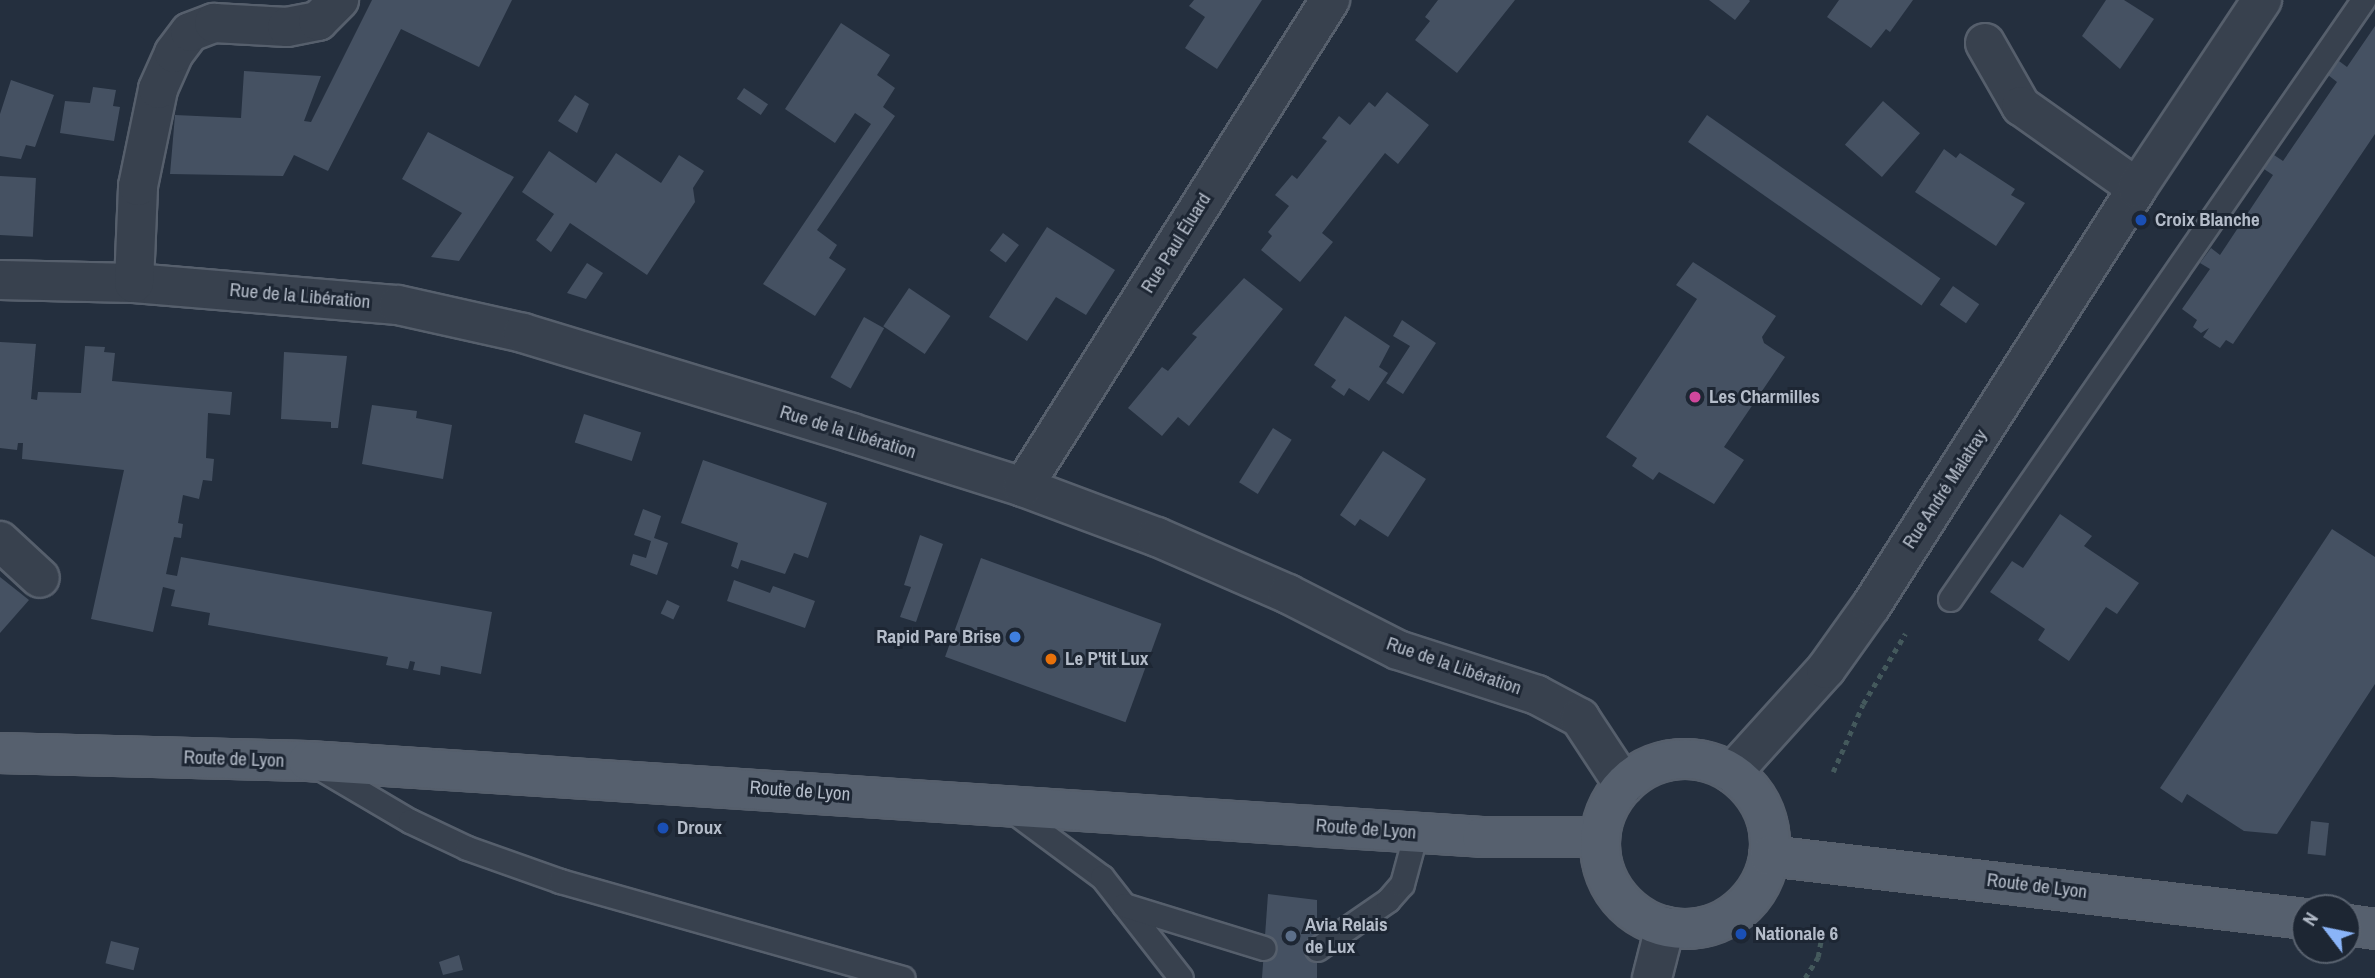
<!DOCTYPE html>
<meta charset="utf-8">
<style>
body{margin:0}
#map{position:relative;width:2375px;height:978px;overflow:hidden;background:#242f3e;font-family:"Archivo Narrow",sans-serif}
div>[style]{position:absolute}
.building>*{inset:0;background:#455162;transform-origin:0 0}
.path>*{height:4.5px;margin-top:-2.25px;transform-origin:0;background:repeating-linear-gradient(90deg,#44595c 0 5px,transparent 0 10px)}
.roads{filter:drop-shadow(2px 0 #565f6c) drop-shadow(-2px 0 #565f6c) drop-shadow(0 2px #565f6c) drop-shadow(0 -2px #565f6c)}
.lane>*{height:23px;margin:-11.5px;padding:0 11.5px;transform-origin:11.5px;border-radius:11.5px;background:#38414e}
.street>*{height:38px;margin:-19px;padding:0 19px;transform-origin:19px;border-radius:19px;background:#38414e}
.primary>*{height:38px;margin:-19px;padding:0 19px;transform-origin:19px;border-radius:19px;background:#56606e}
.primary>.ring{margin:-19px;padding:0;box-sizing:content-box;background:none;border:38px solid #56606e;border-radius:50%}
.dots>*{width:19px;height:19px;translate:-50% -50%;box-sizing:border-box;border:4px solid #1d2633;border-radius:50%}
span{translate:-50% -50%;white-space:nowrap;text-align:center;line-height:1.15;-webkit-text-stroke:6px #1d2633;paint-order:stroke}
.poi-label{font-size:19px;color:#b4bcc9;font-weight:700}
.left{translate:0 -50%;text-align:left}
.right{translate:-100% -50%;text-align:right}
.street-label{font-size:19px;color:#b4bcc9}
.north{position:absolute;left:2291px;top:894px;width:70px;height:70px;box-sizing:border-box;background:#1d2633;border:2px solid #59626f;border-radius:50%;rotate:302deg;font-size:19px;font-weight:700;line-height:28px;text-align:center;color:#b4bcc9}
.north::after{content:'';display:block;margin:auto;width:24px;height:32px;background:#8ab4f8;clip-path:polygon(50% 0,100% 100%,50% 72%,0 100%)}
</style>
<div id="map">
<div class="building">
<i style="clip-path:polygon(372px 0,512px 0,479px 67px,401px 29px,328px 171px,294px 155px,283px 176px,170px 174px,175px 115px,241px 118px,244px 71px,321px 76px,304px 121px,311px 122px)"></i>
<i style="clip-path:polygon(1194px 0,1262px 0,1217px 69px,1185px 48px,1205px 17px,1189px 6px)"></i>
<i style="clip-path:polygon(1438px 0,1515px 0,1457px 73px,1415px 40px,1430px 21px,1425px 17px)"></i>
<i style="clip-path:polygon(1709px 0,1749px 0,1750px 1px,1735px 20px)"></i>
<i style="clip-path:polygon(1839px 0,1913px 0,1890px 32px,1886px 29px,1871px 48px,1827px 17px)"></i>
<i style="clip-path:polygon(2106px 0,2124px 0,2154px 19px,2120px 69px,2082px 36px)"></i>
<i style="clip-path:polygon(841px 23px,890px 55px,877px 75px,895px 88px,883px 107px,895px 116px,817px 230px,837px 245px,829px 258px,846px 269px,815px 316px,763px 284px,871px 124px,855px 113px,835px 143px,785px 109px)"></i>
<i style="clip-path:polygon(2375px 26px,2375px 134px,2233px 344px,2226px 340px,2220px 348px,2203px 337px,2209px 328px,2201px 333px,2193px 327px,2197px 320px,2182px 309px,2210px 269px,2200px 263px,2211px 248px,2220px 255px,2273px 175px,2264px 169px,2274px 155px,2283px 161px,2337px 82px,2328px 75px,2339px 61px,2347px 67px)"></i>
<i style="clip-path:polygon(11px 80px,54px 95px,35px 147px,26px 145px,21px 159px,0 156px,0 114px)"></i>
<i style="clip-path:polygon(93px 87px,116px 90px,113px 106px,120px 107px,114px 141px,60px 133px,65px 101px,90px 103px)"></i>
<i style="left:744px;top:88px;width:29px;height:13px;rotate:34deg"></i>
<i style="clip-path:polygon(1387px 92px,1429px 125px,1398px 164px,1385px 153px,1322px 233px,1333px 242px,1300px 282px,1261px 250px,1272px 236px,1268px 232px,1289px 206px,1275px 195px,1292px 175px,1297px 179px,1327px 141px,1322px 138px,1339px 116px,1350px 125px,1369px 102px,1375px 107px)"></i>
<i style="clip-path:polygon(575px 95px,589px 104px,577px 133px,558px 121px)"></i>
<i style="left:1883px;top:101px;width:49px;height:58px;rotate:41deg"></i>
<i style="left:1707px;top:115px;width:285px;height:33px;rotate:35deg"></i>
<i style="clip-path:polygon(428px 132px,514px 177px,459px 261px,431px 257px,462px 213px,402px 179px)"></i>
<i style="clip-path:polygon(1944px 149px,1956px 158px,1960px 153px,2015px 189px,2011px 195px,2025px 203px,1996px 246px,1915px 192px)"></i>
<i style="clip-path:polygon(549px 151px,596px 183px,616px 153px,661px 183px,679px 155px,704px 171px,693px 188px,695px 202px,647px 275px,570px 223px,551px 252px,536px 240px,554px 214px,522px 192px)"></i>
<i style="left:0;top:176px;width:36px;height:59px;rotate:3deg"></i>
<i style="clip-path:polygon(1047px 227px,1115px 270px,1086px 315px,1056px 297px,1027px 341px,989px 317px)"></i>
<i style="left:1003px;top:233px;width:20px;height:22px;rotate:37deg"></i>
<i style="clip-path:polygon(1693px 262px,1776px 316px,1762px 337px,1764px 343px,1785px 357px,1724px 447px,1744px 460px,1714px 504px,1659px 472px,1653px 480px,1632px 466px,1637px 458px,1606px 437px,1697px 299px,1676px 285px)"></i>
<i style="clip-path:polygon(587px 263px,603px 273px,586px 299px,567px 293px)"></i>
<i style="clip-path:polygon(1244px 278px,1283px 309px,1189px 426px,1178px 417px,1162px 436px,1128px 408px,1162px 367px,1168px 371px,1197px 337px,1192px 334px)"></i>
<i style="left:1953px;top:286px;width:32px;height:23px;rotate:35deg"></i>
<i style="left:909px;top:288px;width:50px;height:46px;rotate:34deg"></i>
<i style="clip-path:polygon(1345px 316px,1390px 346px,1379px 367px,1388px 373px,1369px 401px,1349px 388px,1344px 396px,1331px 387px,1336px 380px,1314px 365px)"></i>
<i style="left:864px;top:317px;width:23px;height:69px;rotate:29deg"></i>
<i style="clip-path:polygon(1402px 320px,1436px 343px,1403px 394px,1386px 383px,1410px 346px,1393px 336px)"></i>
<i style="clip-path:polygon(0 342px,36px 344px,31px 399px,37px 400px,38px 392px,81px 393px,85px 346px,105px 347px,104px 352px,115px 353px,112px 381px,232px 392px,230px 415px,208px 413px,206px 458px,214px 459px,212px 481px,203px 480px,199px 499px,183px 495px,178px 523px,183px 524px,181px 538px,174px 537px,166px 574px,177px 576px,181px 557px,492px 612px,481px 674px,441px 666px,440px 675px,413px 670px,415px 662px,410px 661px,408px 669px,386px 665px,388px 657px,208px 625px,210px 613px,171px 606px,175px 590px,163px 587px,153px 632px,91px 619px,124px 470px,22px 459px,23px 443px,18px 443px,17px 450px,0 448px)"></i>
<i style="clip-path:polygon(284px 352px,347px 356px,338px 428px,331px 428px,331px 422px,281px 419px)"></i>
<i style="clip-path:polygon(372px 405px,417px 411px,416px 418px,452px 425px,443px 479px,362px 464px)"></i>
<i style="left:584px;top:414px;width:60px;height:30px;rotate:18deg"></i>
<i style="left:1273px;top:428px;width:22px;height:64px;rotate:32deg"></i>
<i style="clip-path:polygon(1383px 451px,1426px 479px,1388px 537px,1360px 519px,1355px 526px,1340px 515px)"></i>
<i style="clip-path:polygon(703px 460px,827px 503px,808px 558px,794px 553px,785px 574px,741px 560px,738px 569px,731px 566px,738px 543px,681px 523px)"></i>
<i style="clip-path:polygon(643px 509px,661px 516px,654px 538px,668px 543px,657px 575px,630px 565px,633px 554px,646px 558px,651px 541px,634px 535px)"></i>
<i style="clip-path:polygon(2060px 514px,2092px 536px,2084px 546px,2139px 583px,2117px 614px,2106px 607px,2069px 661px,2038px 640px,2045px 629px,1990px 592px,2012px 561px,2023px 568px)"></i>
<i style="clip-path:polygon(2332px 529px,2375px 557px,2375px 684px,2277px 834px,2244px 831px,2187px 794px,2182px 803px,2160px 788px)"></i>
<i style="clip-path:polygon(920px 535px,943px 544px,916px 622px,900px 617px,911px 587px,904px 585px)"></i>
<i style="left:981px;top:558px;width:192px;height:105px;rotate:20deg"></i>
<i style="clip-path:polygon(0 577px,29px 600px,0 633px)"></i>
<i style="clip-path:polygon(734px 580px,770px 593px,773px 586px,815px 601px,805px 628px,727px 601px)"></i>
<i style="left:667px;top:600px;width:14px;height:15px;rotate:25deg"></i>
<i style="left:2311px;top:821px;width:18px;height:33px;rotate:6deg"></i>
<i style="clip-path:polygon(1268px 894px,1317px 900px,1317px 978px,1262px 978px)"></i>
<i style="left:111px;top:941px;width:29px;height:23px;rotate:14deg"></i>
<i style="clip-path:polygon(459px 955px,463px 970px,443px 975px,439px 962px)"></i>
</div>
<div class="path">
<i style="left:1833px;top:772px;width:74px;rotate:-66.2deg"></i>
<i style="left:1863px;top:704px;width:82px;rotate:-59deg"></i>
<i style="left:1805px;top:978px;width:25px;rotate:-58deg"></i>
<i style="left:1818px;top:957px;width:22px;rotate:-80deg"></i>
</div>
<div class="roads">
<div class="lane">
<i style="left:1950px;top:599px;width:728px;rotate:-55.41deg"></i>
<i style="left:320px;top:768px;width:104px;rotate:30.5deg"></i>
<i style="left:410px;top:821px;width:63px;rotate:25.3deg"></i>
<i style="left:467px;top:848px;width:99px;rotate:19.5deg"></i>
<i style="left:560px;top:881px;width:356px;rotate:15.8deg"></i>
<i style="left:1010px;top:809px;width:114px;rotate:36.5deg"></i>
<i style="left:1102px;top:877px;width:128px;rotate:52deg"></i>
<i style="left:1124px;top:905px;width:146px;rotate:17.1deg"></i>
<i style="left:1317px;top:949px;width:86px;rotate:-34.6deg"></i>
<i style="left:1388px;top:900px;width:21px;rotate:-49deg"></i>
<i style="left:1402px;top:884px;width:54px;rotate:-74.9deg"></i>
</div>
<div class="street">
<i style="left:1985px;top:43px;width:73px;rotate:60.3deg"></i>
<i style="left:2021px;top:106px;width:142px;rotate:35.3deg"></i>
<i style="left:0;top:280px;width:134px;rotate:1.3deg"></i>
<i style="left:134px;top:283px;width:265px;rotate:4.8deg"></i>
<i style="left:398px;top:305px;width:128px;rotate:12.6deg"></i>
<i style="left:523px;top:333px;width:344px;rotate:16.9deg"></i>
<i style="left:852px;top:433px;width:179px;rotate:17.5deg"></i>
<i style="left:1023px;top:487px;width:143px;rotate:20.5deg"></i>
<i style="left:1157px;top:537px;width:143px;rotate:23.5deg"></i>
<i style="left:1288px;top:594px;width:123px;rotate:27deg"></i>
<i style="left:1398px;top:650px;width:146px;rotate:17.9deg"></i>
<i style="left:1537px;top:695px;width:49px;rotate:28.1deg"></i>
<i style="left:1580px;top:718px;width:80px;rotate:56.7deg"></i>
<i style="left:134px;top:283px;width:97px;rotate:-87.6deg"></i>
<i style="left:138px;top:186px;width:99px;rotate:-78.3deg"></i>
<i style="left:158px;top:89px;width:39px;rotate:-66deg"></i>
<i style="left:174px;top:53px;width:26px;rotate:-53deg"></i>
<i style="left:190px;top:32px;width:26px;rotate:-21deg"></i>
<i style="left:214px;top:23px;width:73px;rotate:3.1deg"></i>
<i style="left:287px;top:27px;width:32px;rotate:-11deg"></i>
<i style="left:318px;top:21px;width:30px;rotate:-45deg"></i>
<i style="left:1023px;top:487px;width:576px;rotate:-57.77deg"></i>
<i style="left:0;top:541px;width:54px;rotate:42.8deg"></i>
<i style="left:1732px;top:773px;width:140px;rotate:-47.9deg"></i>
<i style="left:1826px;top:669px;width:77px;rotate:-54.5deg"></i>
<i style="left:1871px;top:606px;width:495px;rotate:-57.5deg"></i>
<i style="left:2137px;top:188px;width:226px;rotate:-56.4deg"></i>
<i style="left:1652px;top:978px;width:53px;rotate:-75.7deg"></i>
</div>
<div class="primary">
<i style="left:0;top:753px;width:308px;rotate:1.5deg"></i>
<i style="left:308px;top:761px;width:1176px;rotate:3.7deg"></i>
<i style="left:1482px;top:837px;width:117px"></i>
<i class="ring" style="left:1600px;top:759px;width:132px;height:132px"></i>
<i style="left:1769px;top:856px;width:540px;rotate:6.7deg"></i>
<i style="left:2347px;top:925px;width:28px;rotate:8deg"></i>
</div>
</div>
<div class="dots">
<i style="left:2141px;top:220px;background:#1a4fb4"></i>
<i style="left:1695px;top:397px;background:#d1479c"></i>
<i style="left:1015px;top:637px;background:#3f7fe0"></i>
<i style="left:1051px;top:659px;background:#e8710a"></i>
<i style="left:663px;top:828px;background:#1a4fb4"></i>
<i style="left:1741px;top:934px;background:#1a4fb4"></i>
<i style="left:1291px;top:936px;background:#5c6f8a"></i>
</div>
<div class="poi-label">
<span class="left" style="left:2155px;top:220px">Croix Blanche</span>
<span class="left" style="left:1709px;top:397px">Les Charmilles</span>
<span class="right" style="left:1001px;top:637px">Rapid Pare Brise</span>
<span class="left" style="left:1065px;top:659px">Le P'tit Lux</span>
<span class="left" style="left:677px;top:828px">Droux</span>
<span class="left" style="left:1305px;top:936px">Avia Relais<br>de Lux</span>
<span class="left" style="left:1755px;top:934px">Nationale 6</span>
</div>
<div class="street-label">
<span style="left:1176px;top:243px;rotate:-58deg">Rue Paul Éluard</span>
<span style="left:300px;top:296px;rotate:5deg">Rue de la Libération</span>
<span style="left:848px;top:432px;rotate:17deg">Rue de la Libération</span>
<span style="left:1945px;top:489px;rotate:-57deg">Rue André Malatray</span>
<span style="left:1454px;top:666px;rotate:19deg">Rue de la Libération</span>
<span style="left:234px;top:759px;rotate:2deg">Route de Lyon</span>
<span style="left:800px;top:791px;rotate:4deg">Route de Lyon</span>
<span style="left:1366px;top:829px;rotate:4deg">Route de Lyon</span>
<span style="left:2037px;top:886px;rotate:7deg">Route de Lyon</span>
</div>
<div class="north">N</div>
</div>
